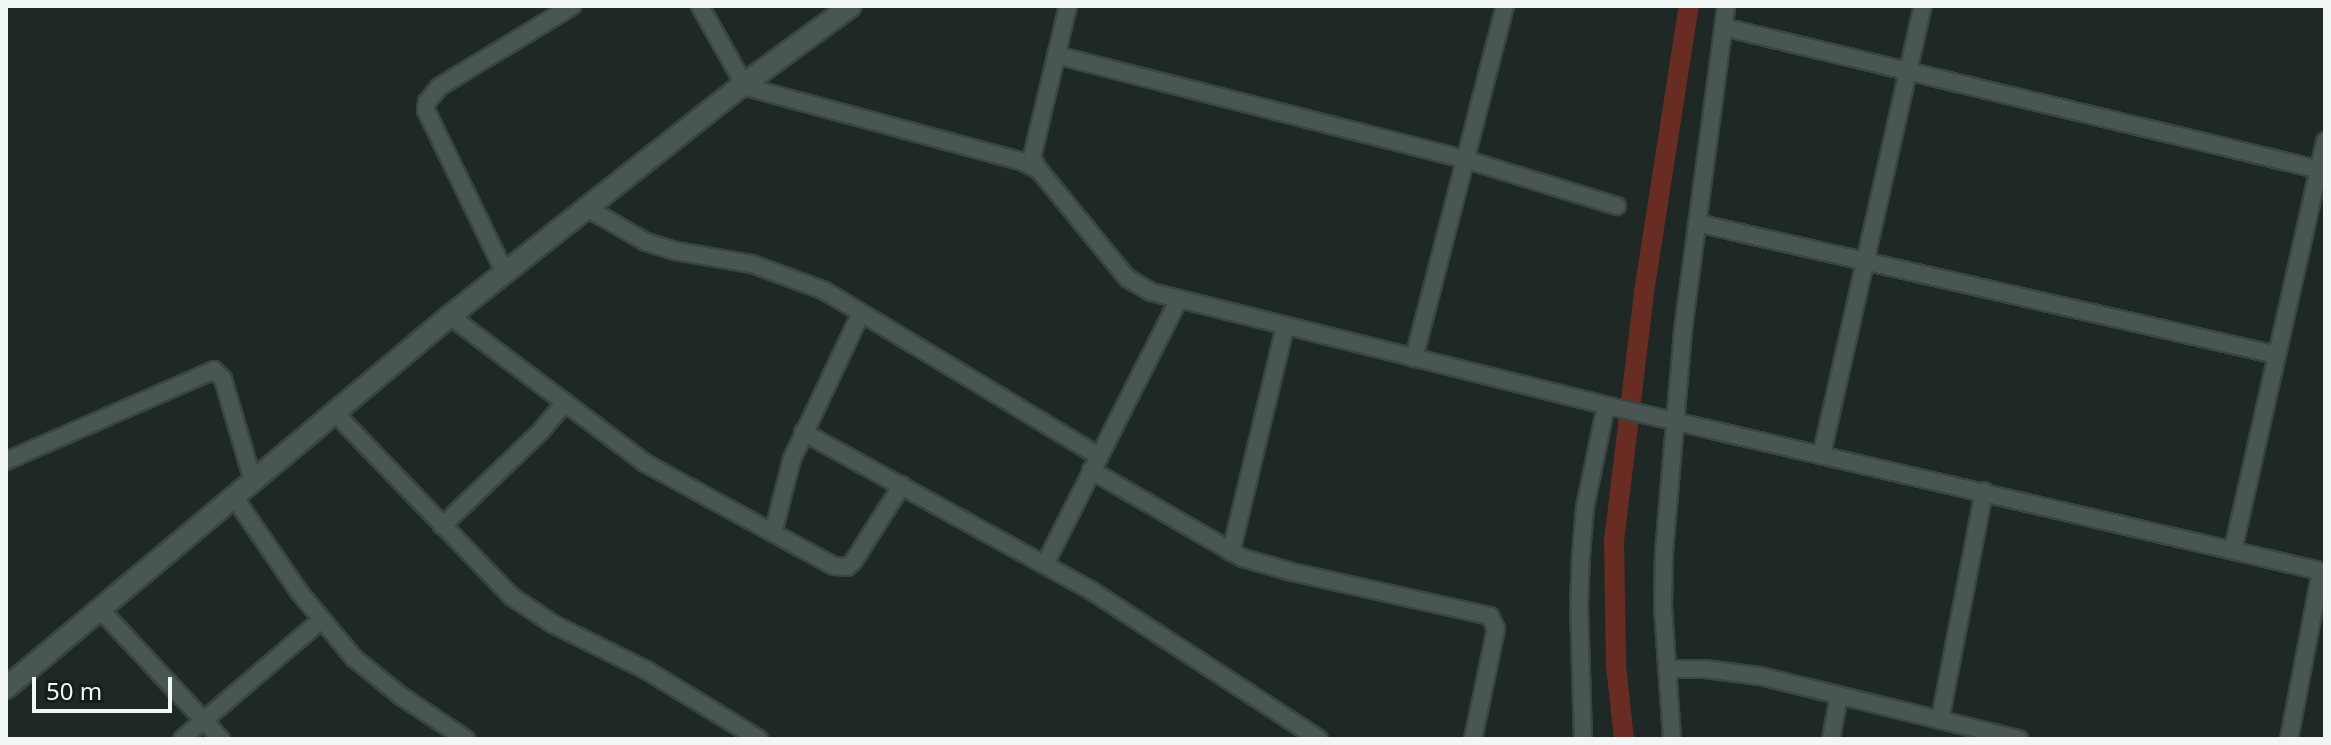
<!DOCTYPE html>
<style>
body{margin:0}
#map{position:relative;width:2331px;height:745px;overflow:hidden;background:#1e2925;font-family:"Noto Sans",sans-serif}
div>[style]{position:absolute}
.canal>*{height:20px;margin:-10px;padding:0 10px;transform-origin:10px;border-radius:10px;background:#692c23}
.roads{filter:drop-shadow(2px 0 #3a4441) drop-shadow(-2px 0 #3a4441) drop-shadow(0 2px #3a4441) drop-shadow(0 -2px #3a4441)}
.minor>*{height:16px;margin:-8px;padding:0 8px;transform-origin:8px;border-radius:8px;background:#495652}
.tertiary>*{height:20px;margin:-10px;padding:0 10px;transform-origin:10px;border-radius:10px;background:#495652}
span{translate:-50% -50%;white-space:nowrap;text-align:center;line-height:1.15;-webkit-text-stroke:6px #141f1c;paint-order:stroke}
.frame{position:absolute;inset:0;border:8px solid #f0f7f4;pointer-events:none}
.scale{position:absolute;left:32px;top:677px;width:140px;height:36px;box-sizing:border-box;border:4px solid #f0f7f4;border-top:0;padding-left:10px;font-size:24px;line-height:28px;white-space:nowrap;color:#f0f7f4;-webkit-text-stroke:6px #141f1c;paint-order:stroke}
</style>
<div id="map">
<div class="canal">
<i style="left:1624px;top:739px;width:74px;rotate:-96.2deg"></i>
<i style="left:1616px;top:665px;width:124px;rotate:-90.9deg"></i>
<i style="left:1614px;top:541px;width:251px;rotate:-83.1deg"></i>
<i style="left:1644px;top:292px;width:290px;rotate:-81.1deg"></i>
</div>
<div class="roads">
<div class="minor">
<i style="left:700px;top:6px;width:90px;rotate:60.6deg"></i>
<i style="left:744px;top:84px;width:7px;rotate:34deg"></i>
<i style="left:750px;top:88px;width:281px;rotate:15.1deg"></i>
<i style="left:1021px;top:161px;width:20px;rotate:27deg"></i>
<i style="left:1068px;top:6px;width:155px;rotate:103.4deg"></i>
<i style="left:1032px;top:157px;width:15px;rotate:62deg"></i>
<i style="left:1039px;top:170px;width:139px;rotate:50.8deg"></i>
<i style="left:1127px;top:278px;width:28px;rotate:30deg"></i>
<i style="left:1151px;top:292px;width:476px;rotate:14deg"></i>
<i style="left:1613px;top:407px;width:731px;rotate:13.05deg"></i>
<i style="left:1723px;top:27px;width:619px;rotate:13.45deg"></i>
<i style="left:1056px;top:55px;width:421px;rotate:14.3deg"></i>
<i style="left:1464px;top:159px;width:160px;rotate:17.1deg"></i>
<i style="left:587px;top:208px;width:68px;rotate:30deg"></i>
<i style="left:646px;top:242px;width:30px;rotate:17deg"></i>
<i style="left:675px;top:251px;width:78px;rotate:9.6deg"></i>
<i style="left:752px;top:264px;width:78px;rotate:20.3deg"></i>
<i style="left:825px;top:291px;width:320px;rotate:31.1deg"></i>
<i style="left:1697px;top:223px;width:595px;rotate:12.82deg"></i>
<i style="left:505px;top:273px;width:181px;rotate:-115.9deg"></i>
<i style="left:426px;top:110px;width:8px;rotate:-83deg"></i>
<i style="left:427px;top:102px;width:19px;rotate:-51deg"></i>
<i style="left:439px;top:87px;width:156px;rotate:-31.3deg"></i>
<i style="left:450px;top:316px;width:244px;rotate:37deg"></i>
<i style="left:645px;top:463px;width:215px;rotate:28.6deg"></i>
<i style="left:834px;top:566px;width:13px;rotate:4deg"></i>
<i style="left:847px;top:567px;width:8px;rotate:-40deg"></i>
<i style="left:853px;top:562px;width:91px;rotate:-57.5deg"></i>
<i style="left:1414px;top:358px;width:364px;rotate:-75.5deg"></i>
<i style="left:335px;top:413px;width:254px;rotate:46.1deg"></i>
<i style="left:511px;top:596px;width:50px;rotate:33.7deg"></i>
<i style="left:553px;top:624px;width:106px;rotate:26.3deg"></i>
<i style="left:648px;top:671px;width:130px;rotate:31.5deg"></i>
<i style="left:803px;top:432px;width:330px;rotate:28.8deg"></i>
<i style="left:1092px;top:591px;width:271px;rotate:33.1deg"></i>
<i style="left:1822px;top:453px;width:458px;rotate:-77.3deg"></i>
<i style="left:6px;top:461px;width:227px;rotate:-23.6deg"></i>
<i style="left:214px;top:370px;width:13px;rotate:45deg"></i>
<i style="left:223px;top:379px;width:106px;rotate:73.6deg"></i>
<i style="left:1091px;top:470px;width:176px;rotate:30.1deg"></i>
<i style="left:1243px;top:558px;width:51px;rotate:15.9deg"></i>
<i style="left:1292px;top:572px;width:203px;rotate:12.5deg"></i>
<i style="left:1490px;top:616px;width:14px;rotate:65deg"></i>
<i style="left:1496px;top:629px;width:112px;rotate:101.8deg"></i>
<i style="left:234px;top:497px;width:116px;rotate:55.5deg"></i>
<i style="left:300px;top:593px;width:85px;rotate:50.3deg"></i>
<i style="left:354px;top:658px;width:60px;rotate:39deg"></i>
<i style="left:401px;top:696px;width:78px;rotate:33.5deg"></i>
<i style="left:442px;top:526px;width:137px;rotate:-43.8deg"></i>
<i style="left:541px;top:431px;width:35px;rotate:-50deg"></i>
<i style="left:773px;top:533px;width:76px;rotate:-75.6deg"></i>
<i style="left:792px;top:459px;width:161px;rotate:-64.7deg"></i>
<i style="left:2233px;top:550px;width:419px;rotate:-77.3deg"></i>
<i style="left:1231px;top:552px;width:231px;rotate:-76.5deg"></i>
<i style="left:1045px;top:564px;width:295px;rotate:-63.2deg"></i>
<i style="left:100px;top:609px;width:178px;rotate:47.1deg"></i>
<i style="left:1667px;top:669px;width:38px"></i>
<i style="left:1705px;top:669px;width:55px;rotate:7.3deg"></i>
<i style="left:1760px;top:676px;width:267px;rotate:13.7deg"></i>
<i style="left:1940px;top:720px;width:233px;rotate:-79.1deg"></i>
<i style="left:182px;top:739px;width:182px;rotate:-40.5deg"></i>
<i style="left:1583px;top:739px;width:133px;rotate:-91.7deg"></i>
<i style="left:1579px;top:606px;width:51px;rotate:-87.8deg"></i>
<i style="left:1581px;top:555px;width:48px;rotate:-85.2deg"></i>
<i style="left:1585px;top:507px;width:103px;rotate:-78.3deg"></i>
<i style="left:1672px;top:739px;width:131px;rotate:-93.9deg"></i>
<i style="left:1663px;top:608px;width:56px;rotate:-89deg"></i>
<i style="left:1664px;top:552px;width:223px;rotate:-85.1deg"></i>
<i style="left:1683px;top:330px;width:327px;rotate:-82.4deg"></i>
<i style="left:1831px;top:739px;width:44px;rotate:-79.5deg"></i>
<i style="left:2289px;top:739px;width:171px;rotate:-79.2deg"></i>
</div>
<div class="tertiary">
<i style="left:6px;top:688px;width:579px;rotate:-39.96deg"></i>
<i style="left:450px;top:316px;width:375px;rotate:-38.3deg"></i>
<i style="left:744px;top:84px;width:132px;rotate:-36.1deg"></i>
</div>
</div>
<div class="frame"></div>
<div class="scale">50 m</div>
</div>
